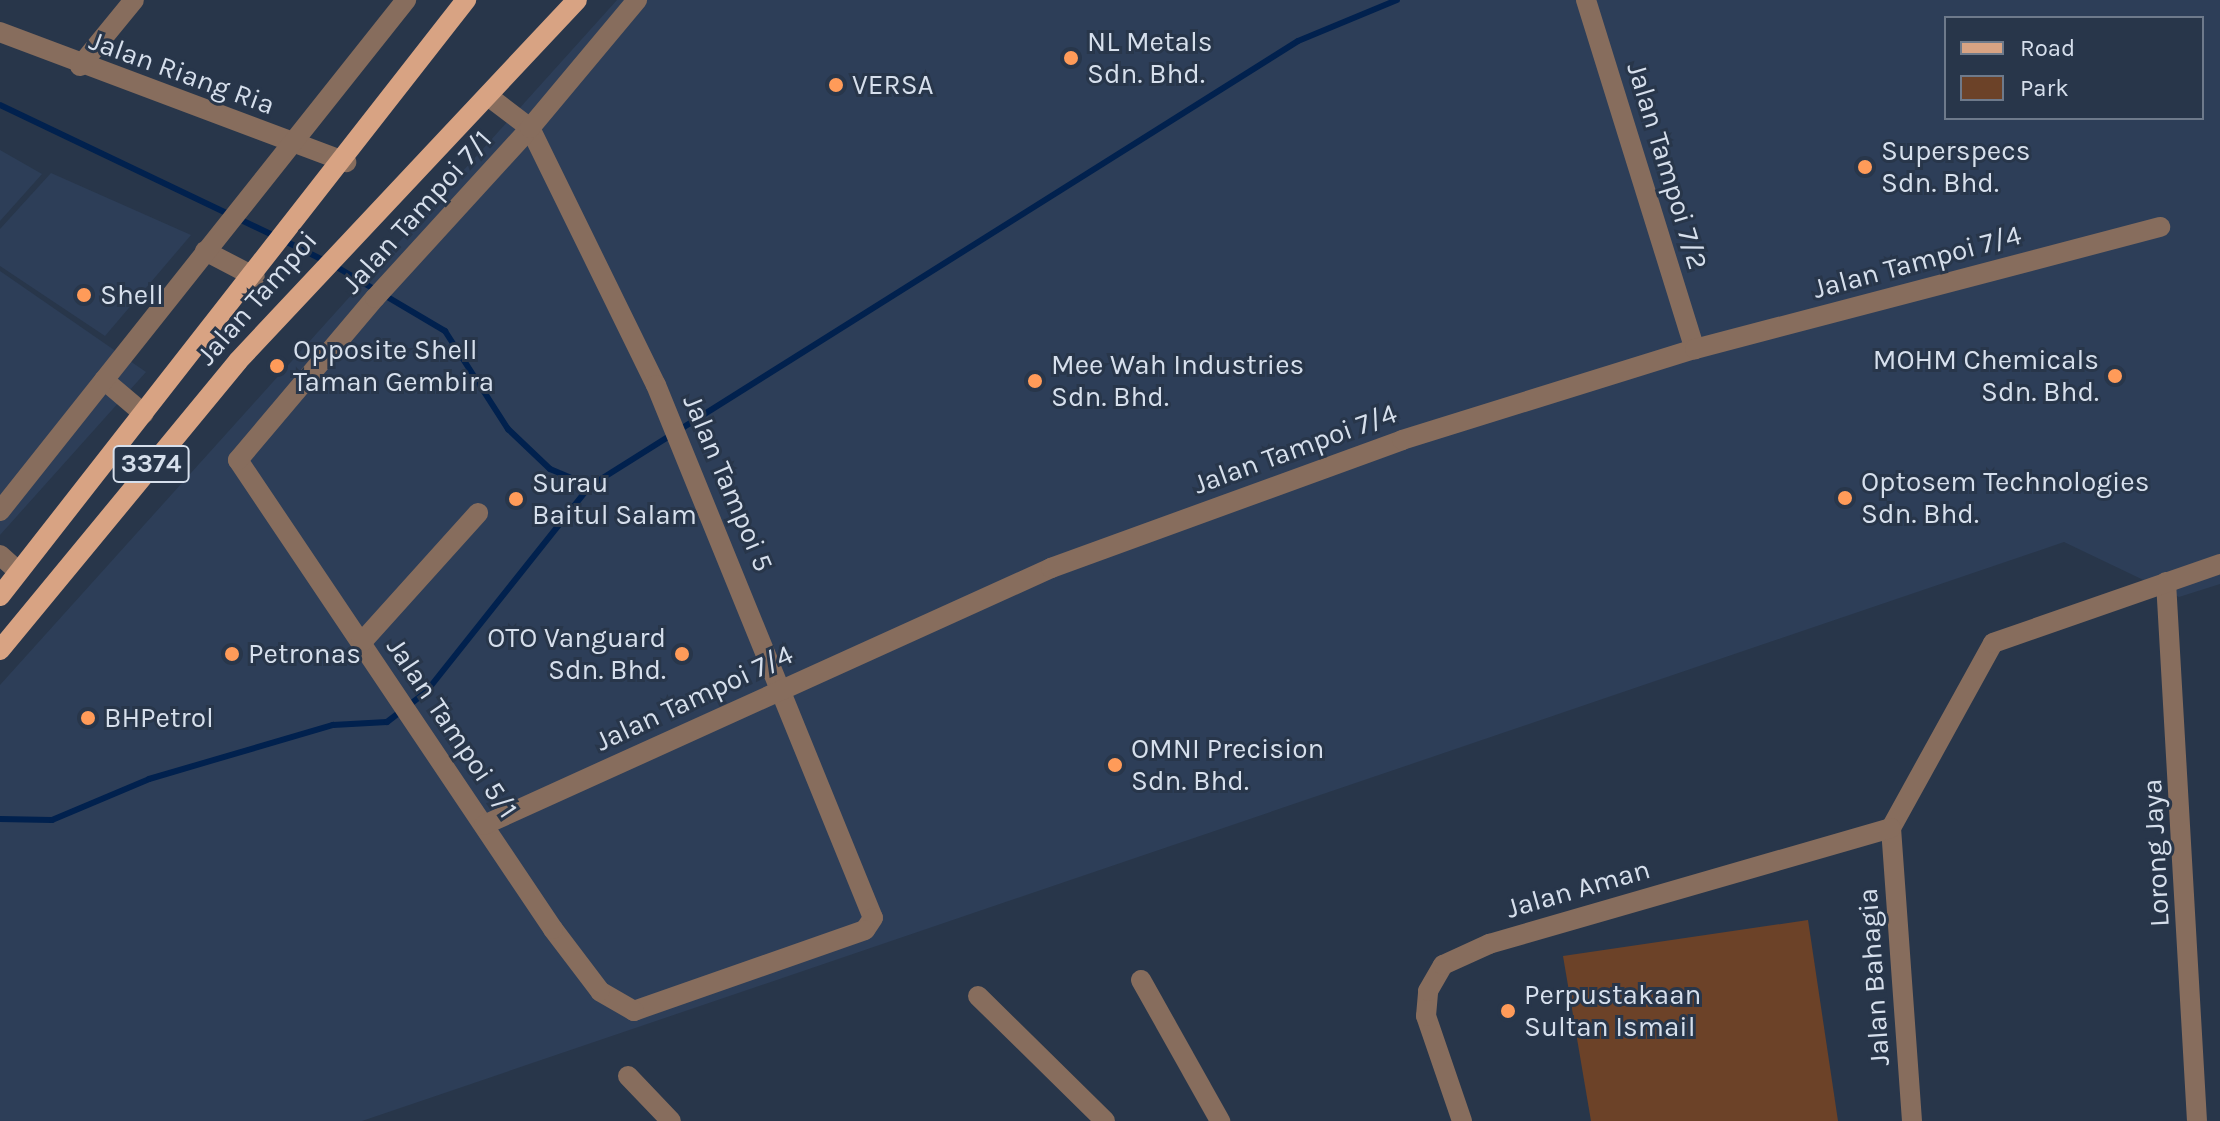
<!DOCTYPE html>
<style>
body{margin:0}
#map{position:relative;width:2220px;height:1121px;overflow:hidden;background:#28364a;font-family:Karla,sans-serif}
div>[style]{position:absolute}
.built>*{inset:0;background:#2d3e58}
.green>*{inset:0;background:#6c4228}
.stream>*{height:6px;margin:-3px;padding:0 3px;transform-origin:3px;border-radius:3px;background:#01214e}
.minor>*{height:20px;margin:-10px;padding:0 10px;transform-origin:10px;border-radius:10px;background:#876d5d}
.major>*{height:20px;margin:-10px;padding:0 10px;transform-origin:10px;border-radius:10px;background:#d8a383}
.dots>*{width:22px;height:22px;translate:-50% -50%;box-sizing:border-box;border:4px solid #28364a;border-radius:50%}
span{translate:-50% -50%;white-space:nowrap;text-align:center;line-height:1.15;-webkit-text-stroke:6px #28364a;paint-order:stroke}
.shield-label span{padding:2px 6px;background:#28364a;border:2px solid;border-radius:6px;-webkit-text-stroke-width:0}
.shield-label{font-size:26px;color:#d6dfec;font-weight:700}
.poi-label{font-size:28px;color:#d6dfec}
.left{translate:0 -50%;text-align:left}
.right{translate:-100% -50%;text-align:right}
.street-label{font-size:28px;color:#d6dfec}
.legend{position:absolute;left:1944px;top:16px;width:260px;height:104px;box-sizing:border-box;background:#28364a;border:2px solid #6e7a8b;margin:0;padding:10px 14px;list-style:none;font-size:24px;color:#d6dfec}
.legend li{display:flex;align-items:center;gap:16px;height:40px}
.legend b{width:40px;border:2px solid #6e7a8b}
</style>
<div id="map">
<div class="built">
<i style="clip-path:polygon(evenodd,617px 0,2220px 0,2220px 584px,2179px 597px,2064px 542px,362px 1121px,0 1121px,0 685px,617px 0,1946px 18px,2202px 18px,2202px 118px,1946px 118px,1946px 18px)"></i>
<i style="clip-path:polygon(0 150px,42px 174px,0 221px)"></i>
<i style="clip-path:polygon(51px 173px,191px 235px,105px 336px,0 266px,0 229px)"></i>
<i style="clip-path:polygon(0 271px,146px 372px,0 535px)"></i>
</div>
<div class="green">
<i style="clip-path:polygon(1808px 920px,1838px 1121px,1591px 1121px,1563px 956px)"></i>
</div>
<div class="stream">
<i style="left:0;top:105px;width:305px;rotate:25.5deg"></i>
<i style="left:285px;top:241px;width:45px;rotate:26.6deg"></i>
<i style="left:335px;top:266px;width:128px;rotate:30.6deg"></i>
<i style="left:445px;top:331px;width:117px;rotate:57.3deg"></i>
<i style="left:508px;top:429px;width:58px;rotate:43.6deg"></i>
<i style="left:550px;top:469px;width:43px;rotate:23deg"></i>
<i style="left:0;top:819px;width:52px;rotate:1.1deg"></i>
<i style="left:52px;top:820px;width:105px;rotate:-22.9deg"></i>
<i style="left:149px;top:779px;width:192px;rotate:-16.4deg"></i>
<i style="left:333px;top:725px;width:54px;rotate:-3.2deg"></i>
<i style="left:387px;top:722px;width:49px;rotate:-37.6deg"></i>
<i style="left:426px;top:692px;width:263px;rotate:-51.5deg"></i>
<i style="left:590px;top:486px;width:836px;rotate:-32.15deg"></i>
<i style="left:1298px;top:41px;width:107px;rotate:-22.5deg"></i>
</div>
<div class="minor">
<i style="left:1586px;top:0;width:366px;rotate:72.7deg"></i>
<i style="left:0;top:32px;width:370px;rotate:20.6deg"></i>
<i style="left:80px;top:66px;width:85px;rotate:-50.7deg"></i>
<i style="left:488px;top:96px;width:53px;rotate:37.3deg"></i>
<i style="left:530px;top:128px;width:286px;rotate:63.9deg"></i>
<i style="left:656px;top:385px;width:575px;rotate:67.85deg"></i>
<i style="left:873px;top:918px;width:14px;rotate:124deg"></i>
<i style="left:865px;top:930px;width:245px;rotate:160.7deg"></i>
<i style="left:634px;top:1011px;width:39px;rotate:-150deg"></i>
<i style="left:600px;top:991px;width:78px;rotate:-127.2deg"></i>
<i style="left:553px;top:929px;width:565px;rotate:-123.89deg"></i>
<i style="left:238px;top:460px;width:212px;rotate:-49.8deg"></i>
<i style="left:375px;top:298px;width:230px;rotate:-47.6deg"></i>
<i style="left:530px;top:128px;width:167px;rotate:-50.1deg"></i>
<i style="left:205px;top:251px;width:56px;rotate:27.5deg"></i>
<i style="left:104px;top:380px;width:52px;rotate:40.4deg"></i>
<i style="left:0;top:511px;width:653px;rotate:-51.53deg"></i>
<i style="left:0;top:555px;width:25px;rotate:42deg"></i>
<i style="left:2166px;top:582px;width:540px;rotate:86.71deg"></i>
<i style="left:361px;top:643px;width:175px;rotate:-48deg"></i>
<i style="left:484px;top:825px;width:623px;rotate:-24.38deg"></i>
<i style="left:1051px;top:568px;width:374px;rotate:-20deg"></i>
<i style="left:1402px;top:440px;width:307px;rotate:-17.3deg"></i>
<i style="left:1695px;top:349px;width:481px;rotate:-14.7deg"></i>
<i style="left:1891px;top:828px;width:211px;rotate:-61.1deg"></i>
<i style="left:1993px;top:643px;width:240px;rotate:-19.2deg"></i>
<i style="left:1891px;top:828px;width:294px;rotate:85.9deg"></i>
<i style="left:1141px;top:980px;width:162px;rotate:60.7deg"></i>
<i style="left:978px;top:996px;width:178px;rotate:44.5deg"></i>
<i style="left:628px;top:1076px;width:62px;rotate:46.3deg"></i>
<i style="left:1462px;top:1121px;width:111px;rotate:-108.9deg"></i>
<i style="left:1426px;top:1016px;width:25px;rotate:-85deg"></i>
<i style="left:1428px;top:991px;width:30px;rotate:-60deg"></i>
<i style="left:1443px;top:965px;width:51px;rotate:-24.5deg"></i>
<i style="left:1489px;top:944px;width:418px;rotate:-16.1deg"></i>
</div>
<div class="major">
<i style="left:0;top:596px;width:757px;rotate:-51.98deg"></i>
<i style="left:0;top:650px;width:374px;rotate:-50.5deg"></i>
<i style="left:238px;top:361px;width:495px;rotate:-46.8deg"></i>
</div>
<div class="dots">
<i style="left:1071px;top:58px;background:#ff9b59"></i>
<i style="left:836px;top:85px;background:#ff9b59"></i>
<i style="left:1865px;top:167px;background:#ff9b59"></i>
<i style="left:84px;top:295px;background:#ff9b59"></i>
<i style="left:277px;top:366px;background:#ff9b59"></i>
<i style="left:2115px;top:376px;background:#ff9b59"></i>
<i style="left:1035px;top:381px;background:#ff9b59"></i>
<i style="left:1845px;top:498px;background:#ff9b59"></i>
<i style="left:516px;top:499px;background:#ff9b59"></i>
<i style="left:232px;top:654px;background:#ff9b59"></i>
<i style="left:682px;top:654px;background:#ff9b59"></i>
<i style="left:88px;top:718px;background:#ff9b59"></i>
<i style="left:1115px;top:765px;background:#ff9b59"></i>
<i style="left:1508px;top:1011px;background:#ff9b59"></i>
</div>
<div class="shield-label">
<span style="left:151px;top:464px">3374</span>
</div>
<div class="poi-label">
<span class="left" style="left:1087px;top:58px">NL Metals<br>Sdn. Bhd.</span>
<span class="left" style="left:852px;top:85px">VERSA</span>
<span class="left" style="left:1881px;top:167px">Superspecs<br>Sdn. Bhd.</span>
<span class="left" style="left:100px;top:295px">Shell</span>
<span class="left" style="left:293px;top:366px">Opposite Shell<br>Taman Gembira</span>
<span class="right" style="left:2099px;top:376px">MOHM Chemicals<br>Sdn. Bhd.</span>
<span class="left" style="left:1051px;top:381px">Mee Wah Industries<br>Sdn. Bhd.</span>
<span class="left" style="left:1861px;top:498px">Optosem Technologies<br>Sdn. Bhd.</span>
<span class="left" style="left:532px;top:499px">Surau<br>Baitul Salam</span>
<span class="right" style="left:666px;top:654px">OTO Vanguard<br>Sdn. Bhd.</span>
<span class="left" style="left:248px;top:654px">Petronas</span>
<span class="left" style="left:104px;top:718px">BHPetrol</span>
<span class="left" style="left:1131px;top:765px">OMNI Precision<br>Sdn. Bhd.</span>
<span class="left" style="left:1524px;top:1011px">Perpustakaan<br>Sultan Ismail</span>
</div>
<div class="street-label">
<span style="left:182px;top:73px;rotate:20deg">Jalan Riang Ria</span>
<span style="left:1667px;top:166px;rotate:73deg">Jalan Tampoi 7/2</span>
<span style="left:417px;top:212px;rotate:-48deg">Jalan Tampoi 7/1</span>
<span style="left:1917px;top:262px;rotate:-15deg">Jalan Tampoi 7/4</span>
<span style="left:257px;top:298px;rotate:-49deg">Jalan Tampoi</span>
<span style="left:1295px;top:449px;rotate:-20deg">Jalan Tampoi 7/4</span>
<span style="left:728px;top:483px;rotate:67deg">Jalan Tampoi 5</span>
<span style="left:694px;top:698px;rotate:-25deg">Jalan Tampoi 7/4</span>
<span style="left:452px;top:728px;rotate:56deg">Jalan Tampoi 5/1</span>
<span style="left:2156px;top:853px;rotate:-93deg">Lorong Jaya</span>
<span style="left:1578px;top:889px;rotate:-16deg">Jalan Aman</span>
<span style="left:1874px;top:977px;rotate:-94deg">Jalan Bahagia</span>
</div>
<ul class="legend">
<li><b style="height:10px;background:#d8a383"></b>Road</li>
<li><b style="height:22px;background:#6c4228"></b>Park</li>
</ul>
</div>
